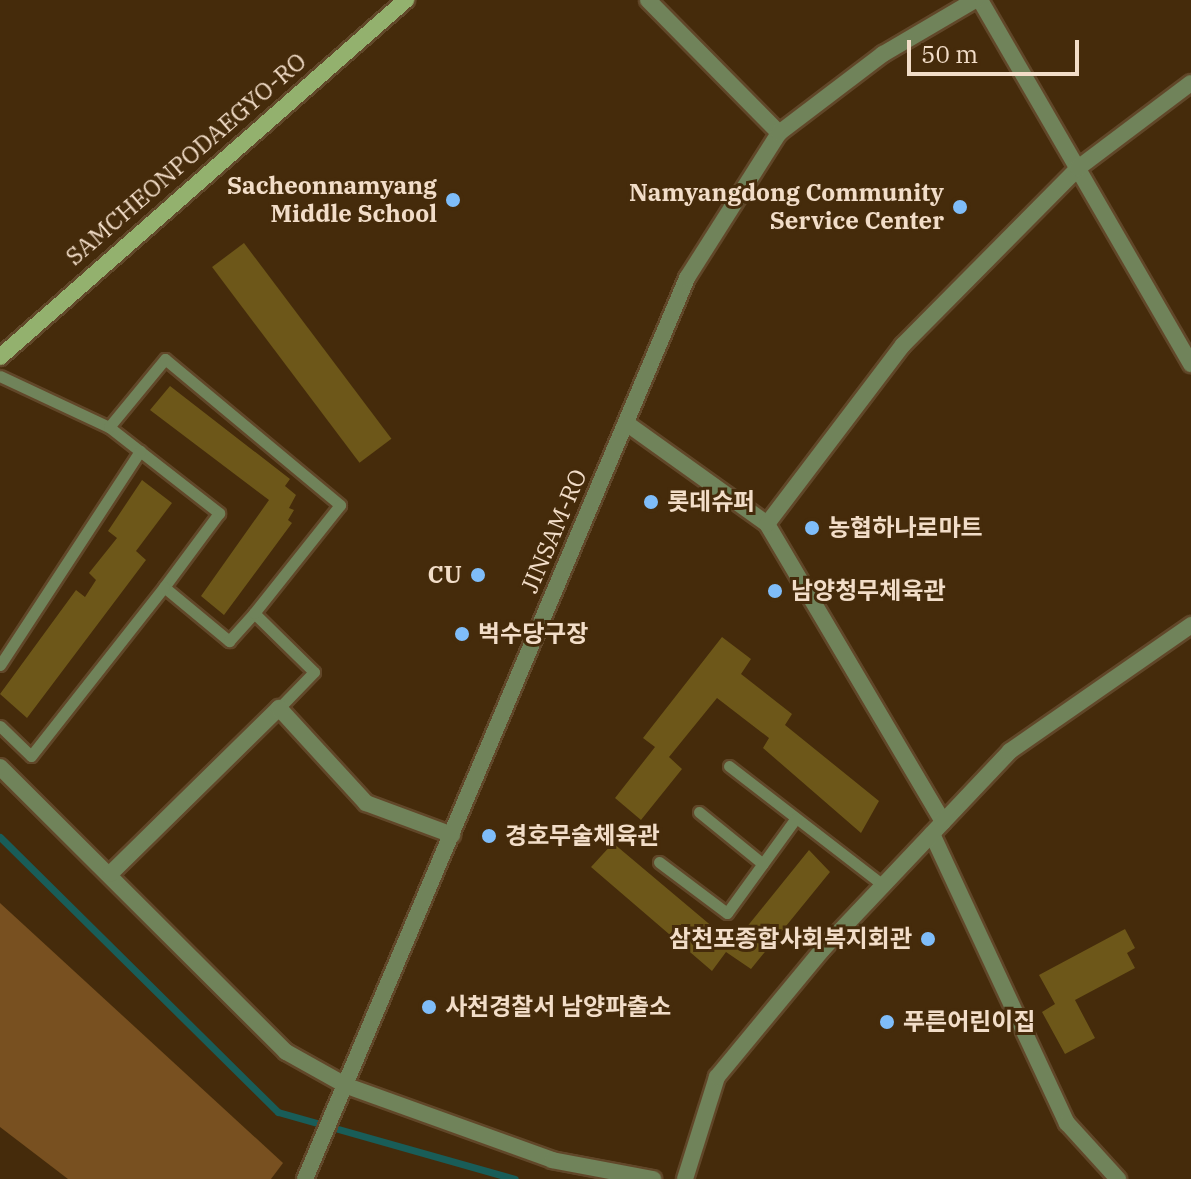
<!DOCTYPE html>
<meta charset="utf-8">
<style>
body{margin:0}
#map{position:relative;width:1191px;height:1179px;overflow:hidden;background:#452b0b;font-family:"IBM Plex Serif","Noto Sans KR",serif}
div>[style]{position:absolute}
.green>*{inset:0;background:#785020}
.stream>*{height:7px;margin:-3.5px;padding:0 3.5px;transform-origin:3.5px;border-radius:3.5px;background:#195d58}
.building>*{inset:0;background:#6d5719;transform-origin:0 0}
.roads{filter:drop-shadow(2px 0 #614729) drop-shadow(-2px 0 #614729) drop-shadow(0 2px #614729) drop-shadow(0 -2px #614729)}
.service>*{height:11px;margin:-5.5px;padding:0 5.5px;transform-origin:5.5px;border-radius:5.5px;background:#70835a}
.minor>*{height:16px;margin:-8px;padding:0 8px;transform-origin:8px;border-radius:8px;background:#70835a}
.tertiary>*{height:16px;margin:-8px;padding:0 8px;transform-origin:8px;border-radius:8px;background:#70835a}
.secondary>*{height:16px;margin:-8px;padding:0 8px;transform-origin:8px;border-radius:8px;background:#93b16e}
.dots>*{width:22px;height:22px;translate:-50% -50%;box-sizing:border-box;border:4px solid #452b0b;border-radius:50%}
span{translate:-50% -50%;white-space:nowrap;text-align:center;line-height:1.15;-webkit-text-stroke:6px #452b0b;paint-order:stroke}
.street-label{font-size:24px;color:#f2ddc8}
.poi-label{font-size:24px;color:#f2ddc8;font-weight:700}
.right{translate:-100% -50%;text-align:right}
.left{translate:0 -50%;text-align:left}
.scale{position:absolute;left:907px;top:40px;width:172px;height:36px;box-sizing:border-box;border:4px solid #f2ddc8;border-top:0;padding-left:10px;font-size:24px;line-height:28px;white-space:nowrap;color:#f2ddc8;-webkit-text-stroke:6px #452b0b;paint-order:stroke}
</style>
<div id="map">
<div class="green">
<i style="clip-path:polygon(0 903px,283px 1163px,271px 1179px,68px 1179px,0 1127px)"></i>
</div>
<div class="stream">
<i style="left:0;top:837px;width:391px;rotate:44.7deg"></i>
<i style="left:278px;top:1112px;width:246px;rotate:15.8deg"></i>
</div>
<div class="building">
<i style="left:244px;top:243px;width:245px;height:40px;rotate:53deg"></i>
<i style="clip-path:polygon(170px 386px,290px 479px,285px 486px,296px 495px,289px 508px,294px 510px,288px 520px,292px 523px,224px 615px,201px 596px,269px 500px,150px 410px)"></i>
<i style="clip-path:polygon(142px 480px,172px 503px,136px 551px,146px 560px,27px 718px,0 694px,76px 590px,85px 597px,96px 580px,89px 573px,117px 538px,108px 531px)"></i>
<i style="clip-path:polygon(722px 637px,751px 659px,741px 674px,792px 714px,785px 725px,879px 801px,861px 833px,763px 748px,769px 738px,717px 698px,669px 757px,682px 769px,641px 820px,615px 798px,655px 747px,643px 738px)"></i>
<i style="clip-path:polygon(613px 843px,733px 944px,809px 850px,830px 872px,751px 969px,726px 952px,712px 971px,591px 867px)"></i>
<i style="clip-path:polygon(1125px 929px,1135px 948px,1127px 953px,1135px 968px,1075px 1000px,1095px 1038px,1065px 1054px,1042px 1012px,1055px 1004px,1039px 975px)"></i>
</div>
<div class="roads">
<div class="service">
<i style="left:0;top:376px;width:120px;rotate:25.1deg"></i>
<i style="left:109px;top:427px;width:140px;rotate:38deg"></i>
<i style="left:219px;top:513px;width:92px;rotate:126.6deg"></i>
<i style="left:164px;top:587px;width:85px;rotate:39.7deg"></i>
<i style="left:229px;top:641px;width:38px;rotate:-48deg"></i>
<i style="left:254px;top:613px;width:84px;rotate:44.5deg"></i>
<i style="left:314px;top:672px;width:50px;rotate:134.2deg"></i>
<i style="left:109px;top:427px;width:88px;rotate:-50.5deg"></i>
<i style="left:165px;top:359px;width:228px;rotate:39.8deg"></i>
<i style="left:340px;top:505px;width:138px;rotate:128.5deg"></i>
<i style="left:0;top:665px;width:256px;rotate:-56.8deg"></i>
<i style="left:0;top:726px;width:43px;rotate:44.1deg"></i>
<i style="left:31px;top:756px;width:215px;rotate:-51.8deg"></i>
<i style="left:729px;top:766px;width:195px;rotate:37.7deg"></i>
<i style="left:699px;top:812px;width:82px;rotate:39.1deg"></i>
<i style="left:659px;top:862px;width:85px;rotate:36.9deg"></i>
<i style="left:727px;top:913px;width:117px;rotate:-54deg"></i>
</div>
<div class="minor">
<i style="left:980px;top:0;width:421px;rotate:59.9deg"></i>
<i style="left:626px;top:423px;width:173px;rotate:35.6deg"></i>
<i style="left:767px;top:524px;width:346px;rotate:59.4deg"></i>
<i style="left:767px;top:524px;width:225px;rotate:-52.8deg"></i>
<i style="left:903px;top:345px;width:249px;rotate:-45.3deg"></i>
<i style="left:1078px;top:168px;width:141px;rotate:-37deg"></i>
<i style="left:0;top:767px;width:404px;rotate:44.9deg"></i>
<i style="left:286px;top:1052px;width:70px;rotate:29.1deg"></i>
<i style="left:347px;top:1086px;width:218px;rotate:19.8deg"></i>
<i style="left:552px;top:1160px;width:103px;rotate:10.7deg"></i>
<i style="left:932px;top:834px;width:319px;rotate:65deg"></i>
<i style="left:1067px;top:1123px;width:76px;rotate:47.7deg"></i>
<i style="left:110px;top:874px;width:237px;rotate:-44.5deg"></i>
<i style="left:279px;top:708px;width:129px;rotate:47.5deg"></i>
<i style="left:366px;top:803px;width:92px;rotate:20.4deg"></i>
<i style="left:685px;top:1179px;width:107px;rotate:-72.6deg"></i>
<i style="left:717px;top:1077px;width:166px;rotate:-50.4deg"></i>
<i style="left:823px;top:949px;width:272px;rotate:-46.6deg"></i>
<i style="left:1010px;top:751px;width:221px;rotate:-34.8deg"></i>
</div>
<div class="tertiary">
<i style="left:648px;top:0;width:187px;rotate:45.4deg"></i>
<i style="left:305px;top:1179px;width:979px;rotate:-67.02deg"></i>
<i style="left:687px;top:278px;width:172px;rotate:-57.6deg"></i>
<i style="left:779px;top:133px;width:131px;rotate:-37.2deg"></i>
<i style="left:883px;top:54px;width:107px;rotate:-30.4deg"></i>
</div>
<div class="secondary">
<i style="left:0;top:357px;width:541px;rotate:-41.33deg"></i>
</div>
</div>
<div class="dots">
<i style="left:453px;top:200px;background:#7fbdf9"></i>
<i style="left:960px;top:207px;background:#7fbdf9"></i>
<i style="left:651px;top:502px;background:#7fbdf9"></i>
<i style="left:812px;top:528px;background:#7fbdf9"></i>
<i style="left:478px;top:575px;background:#7fbdf9"></i>
<i style="left:775px;top:591px;background:#7fbdf9"></i>
<i style="left:462px;top:634px;background:#7fbdf9"></i>
<i style="left:489px;top:836px;background:#7fbdf9"></i>
<i style="left:928px;top:939px;background:#7fbdf9"></i>
<i style="left:429px;top:1007px;background:#7fbdf9"></i>
<i style="left:887px;top:1022px;background:#7fbdf9"></i>
</div>
<div class="street-label">
<span style="left:186px;top:159px;rotate:-41deg">SAMCHEONPODAEGYO-RO</span>
<span style="left:554px;top:531px;rotate:-67deg">JINSAM-RO</span>
</div>
<div class="poi-label">
<span class="right" style="left:437px;top:200px">Sacheonnamyang<br>Middle School</span>
<span class="right" style="left:944px;top:207px">Namyangdong Community<br>Service Center</span>
<span class="left" style="left:667px;top:502px">롯데슈퍼</span>
<span class="left" style="left:828px;top:528px">농협하나로마트</span>
<span class="right" style="left:462px;top:575px">CU</span>
<span class="left" style="left:791px;top:591px">남양청무체육관</span>
<span class="left" style="left:478px;top:634px">벅수당구장</span>
<span class="left" style="left:505px;top:836px">경호무술체육관</span>
<span class="right" style="left:912px;top:939px">삼천포종합사회복지회관</span>
<span class="left" style="left:445px;top:1007px">사천경찰서 남양파출소</span>
<span class="left" style="left:903px;top:1022px">푸른어린이집</span>
</div>
<div class="scale">50 m</div>
</div>
